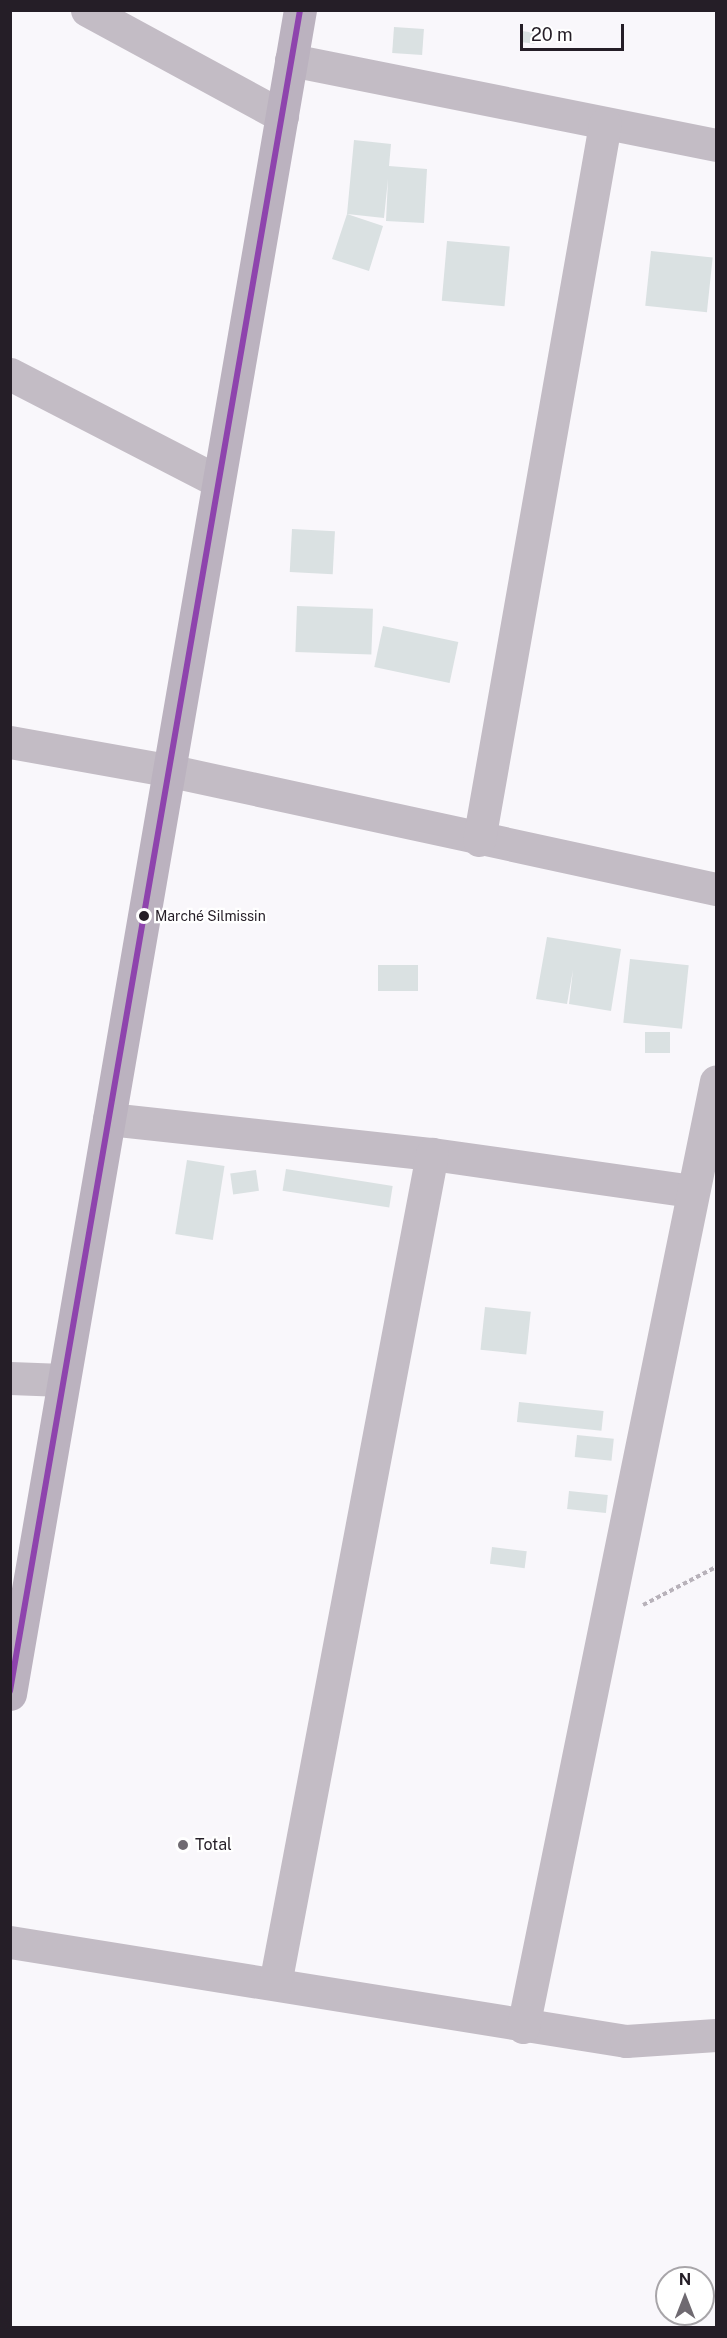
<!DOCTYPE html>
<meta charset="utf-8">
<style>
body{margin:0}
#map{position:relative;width:727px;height:2338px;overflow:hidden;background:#f9f7fb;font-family:"Public Sans",sans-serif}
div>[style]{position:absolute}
.building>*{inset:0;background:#dae1e2;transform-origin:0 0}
.path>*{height:4px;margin-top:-2px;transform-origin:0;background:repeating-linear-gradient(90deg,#b8b2ba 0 4.5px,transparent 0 7.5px)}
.minor>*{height:33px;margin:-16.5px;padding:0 16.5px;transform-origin:16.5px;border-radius:16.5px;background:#c3bcc5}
.major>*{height:33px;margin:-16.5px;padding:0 16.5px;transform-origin:16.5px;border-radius:16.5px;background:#bbb2bf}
.bus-1>*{height:6px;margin:-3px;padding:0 3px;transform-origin:3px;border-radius:3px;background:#8e44ad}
.dots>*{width:16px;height:16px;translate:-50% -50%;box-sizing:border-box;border:3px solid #fff;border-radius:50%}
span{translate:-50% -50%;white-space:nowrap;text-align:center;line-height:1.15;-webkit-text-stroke:4.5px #fff;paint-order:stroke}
.bus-label{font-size:14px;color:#251e27}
.left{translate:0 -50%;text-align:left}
.poi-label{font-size:16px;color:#251e27}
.frame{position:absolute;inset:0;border:12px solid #251e27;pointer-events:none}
.north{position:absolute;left:655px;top:2266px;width:60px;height:60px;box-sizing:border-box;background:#fff;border:2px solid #a8a5a9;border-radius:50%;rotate:0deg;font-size:16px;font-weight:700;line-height:24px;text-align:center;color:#251e27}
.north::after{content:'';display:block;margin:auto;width:21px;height:27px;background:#6f6a71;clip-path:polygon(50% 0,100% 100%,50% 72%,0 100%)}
.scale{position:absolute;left:520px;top:24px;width:104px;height:27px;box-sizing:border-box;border:3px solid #251e27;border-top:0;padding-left:8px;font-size:18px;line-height:21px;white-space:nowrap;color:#251e27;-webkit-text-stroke:4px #fff;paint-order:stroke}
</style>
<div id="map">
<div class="building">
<i style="left:394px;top:27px;width:30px;height:26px;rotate:4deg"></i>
<i style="left:522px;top:31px;width:14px;height:11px;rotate:8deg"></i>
<i style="clip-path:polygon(354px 140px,391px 144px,389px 166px,427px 169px,424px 223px,386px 221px,388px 179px,384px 218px,347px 214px,383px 226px,369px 271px,332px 259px,347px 214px)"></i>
<i style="left:447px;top:241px;width:63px;height:60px;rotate:5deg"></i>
<i style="left:651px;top:251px;width:62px;height:55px;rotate:6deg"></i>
<i style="left:292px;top:529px;width:43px;height:43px;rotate:3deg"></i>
<i style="left:297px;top:606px;width:76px;height:46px;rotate:2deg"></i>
<i style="left:383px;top:626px;width:77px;height:42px;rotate:12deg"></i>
<i style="clip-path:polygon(547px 937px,621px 949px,611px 1011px,569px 1004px,573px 970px,567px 1004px,536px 999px)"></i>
<i style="left:630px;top:959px;width:59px;height:64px;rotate:6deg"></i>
<i style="left:378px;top:965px;width:40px;height:26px"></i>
<i style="left:645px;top:1032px;width:25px;height:21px"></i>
<i style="left:187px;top:1160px;width:38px;height:75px;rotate:9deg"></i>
<i style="left:286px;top:1169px;width:108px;height:22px;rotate:9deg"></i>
<i style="left:256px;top:1170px;width:21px;height:26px;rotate:82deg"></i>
<i style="left:485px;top:1307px;width:46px;height:43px;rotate:6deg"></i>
<i style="left:519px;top:1402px;width:85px;height:20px;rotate:6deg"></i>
<i style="left:577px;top:1435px;width:37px;height:22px;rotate:6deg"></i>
<i style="left:569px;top:1491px;width:39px;height:18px;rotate:6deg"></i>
<i style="left:492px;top:1547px;width:35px;height:17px;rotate:7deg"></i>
</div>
<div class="path">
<i style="left:643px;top:1605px;width:82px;rotate:-27.5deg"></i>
</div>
<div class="minor">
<i style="left:87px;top:10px;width:222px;rotate:28.5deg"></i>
<i style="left:291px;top:60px;width:433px;rotate:11.3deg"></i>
<i style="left:10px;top:374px;width:233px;rotate:27.3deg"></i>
<i style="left:10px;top:742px;width:159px;rotate:10.1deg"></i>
<i style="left:167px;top:770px;width:562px;rotate:12.23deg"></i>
<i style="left:479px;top:840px;width:727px;rotate:-80.02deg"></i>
<i style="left:109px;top:1119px;width:325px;rotate:6.2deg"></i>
<i style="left:432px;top:1154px;width:263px;rotate:8.1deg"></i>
<i style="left:10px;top:1378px;width:53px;rotate:2.2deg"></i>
<i style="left:10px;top:1942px;width:624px;rotate:9.13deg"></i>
<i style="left:626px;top:2041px;width:90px;rotate:-3.8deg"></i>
<i style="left:275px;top:1984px;width:845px;rotate:-79.29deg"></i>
<i style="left:523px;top:2027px;width:965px;rotate:-78.47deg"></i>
</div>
<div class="major">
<i style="left:10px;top:1694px;width:1709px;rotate:-80.23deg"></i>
</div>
<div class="bus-1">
<i style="left:10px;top:1691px;width:1706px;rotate:-80.21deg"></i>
</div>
<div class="dots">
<i style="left:144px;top:916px;background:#251e27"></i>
<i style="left:183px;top:1845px;background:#6f6a71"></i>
</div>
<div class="bus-label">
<span class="left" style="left:155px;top:916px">Marché Silmissin</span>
</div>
<div class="poi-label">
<span class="left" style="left:195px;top:1845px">Total</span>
</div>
<div class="frame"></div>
<div class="north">N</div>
<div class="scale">20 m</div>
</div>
